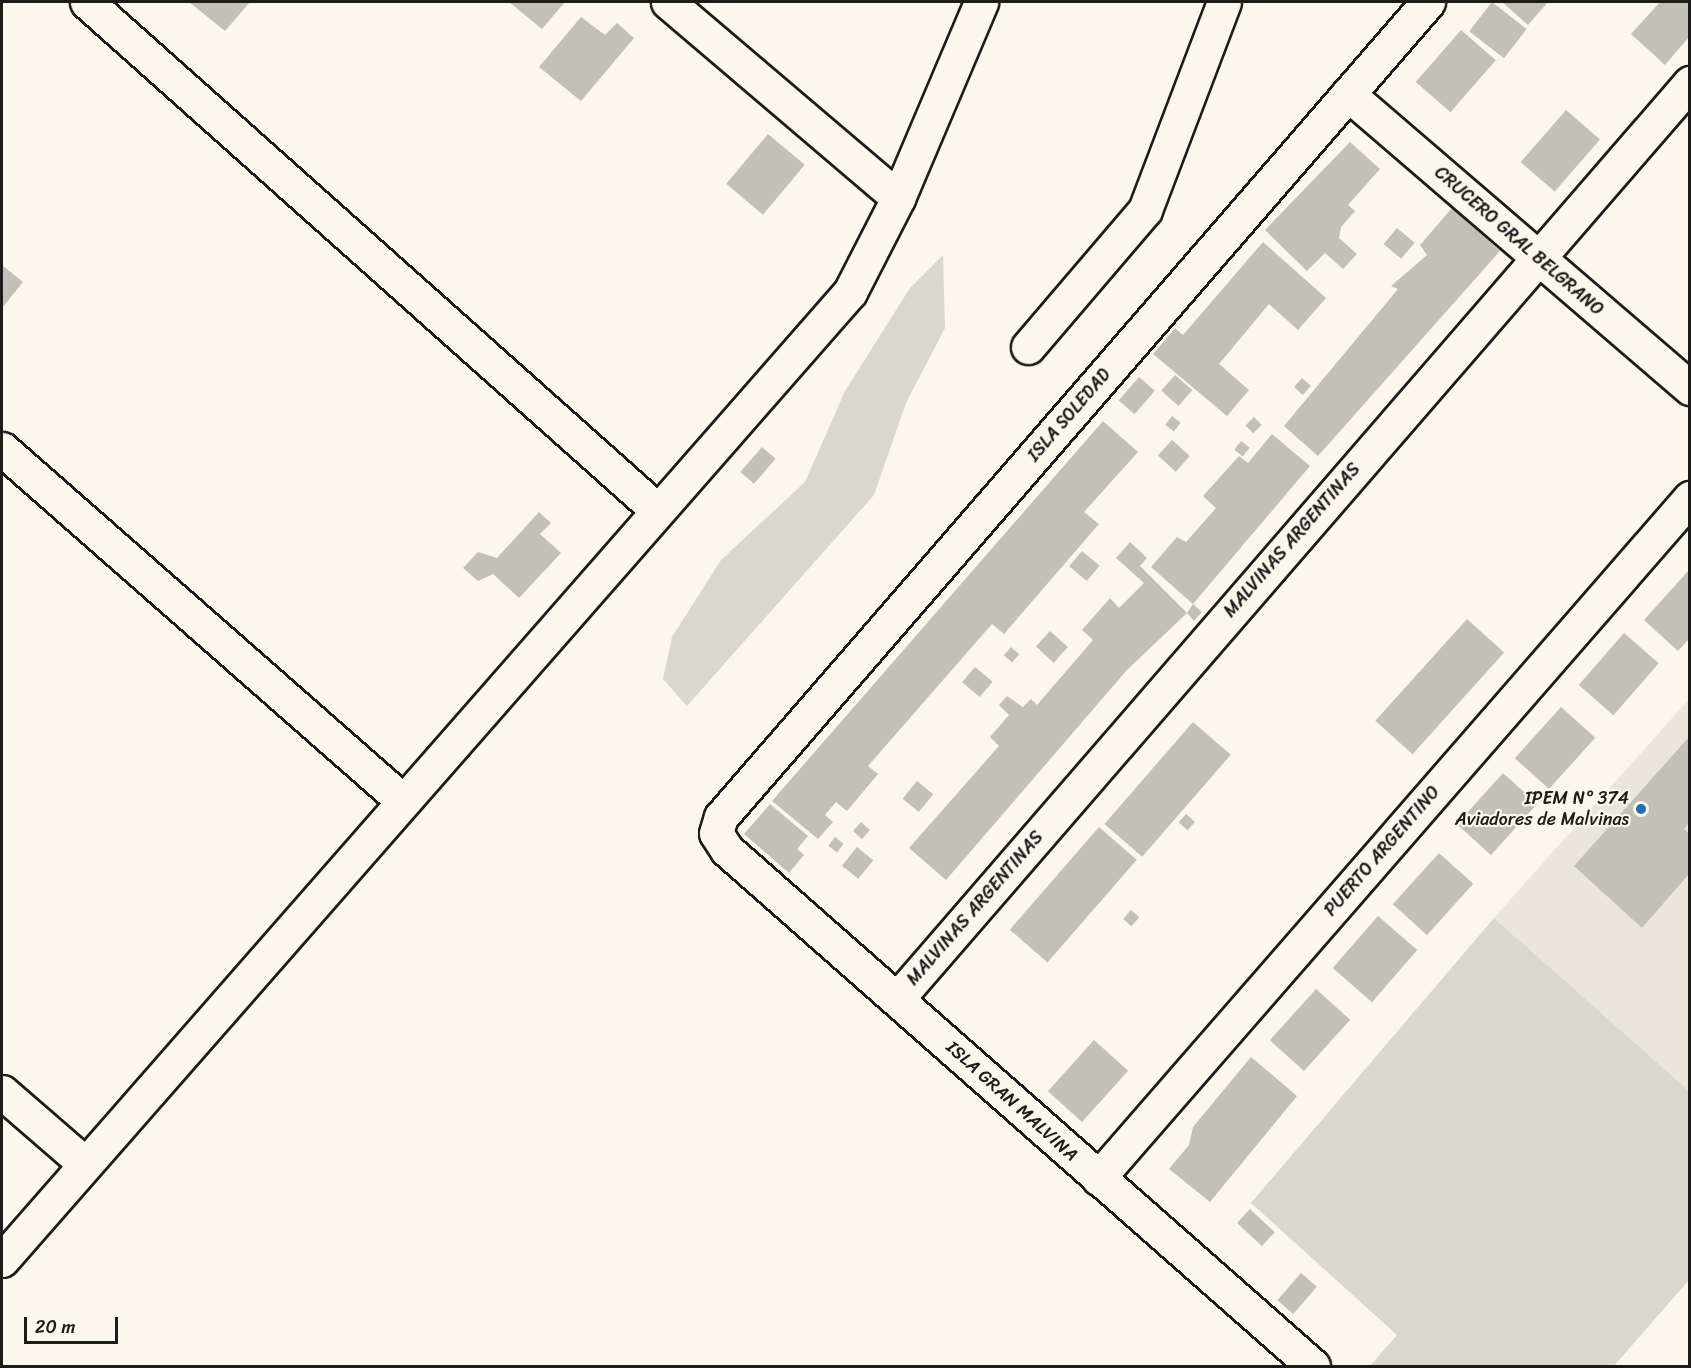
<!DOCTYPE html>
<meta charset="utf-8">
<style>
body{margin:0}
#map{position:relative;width:1691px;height:1368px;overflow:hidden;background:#fbf7ec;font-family:Sriracha,sans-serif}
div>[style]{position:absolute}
.built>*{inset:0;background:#eae6dc}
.green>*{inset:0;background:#dad7ce}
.building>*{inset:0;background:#c3c0b8;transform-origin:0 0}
.roads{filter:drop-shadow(2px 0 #1c1c1c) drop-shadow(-2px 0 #1c1c1c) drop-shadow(0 2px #1c1c1c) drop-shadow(0 -2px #1c1c1c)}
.street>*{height:33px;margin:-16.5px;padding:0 16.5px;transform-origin:16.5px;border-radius:16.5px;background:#fbf7ec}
.dots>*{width:16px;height:16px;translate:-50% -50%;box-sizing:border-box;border:3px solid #fbf7ec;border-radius:50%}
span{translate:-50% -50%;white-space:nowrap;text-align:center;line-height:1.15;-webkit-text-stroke:4.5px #fbf7ec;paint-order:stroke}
.street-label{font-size:18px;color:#1c1c1c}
.poi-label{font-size:18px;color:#1c1c1c}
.right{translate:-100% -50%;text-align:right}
.frame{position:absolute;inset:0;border:3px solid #1c1c1c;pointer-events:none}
.scale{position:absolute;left:24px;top:1317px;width:94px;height:27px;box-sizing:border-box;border:3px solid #1c1c1c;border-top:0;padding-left:8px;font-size:18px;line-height:21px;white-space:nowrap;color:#1c1c1c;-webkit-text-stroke:4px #fbf7ec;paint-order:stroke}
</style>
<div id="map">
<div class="built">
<i style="clip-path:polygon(1689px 699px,1689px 1091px,1494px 918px)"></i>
</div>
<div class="green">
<i style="clip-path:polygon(943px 255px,945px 328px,906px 403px,874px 495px,687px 706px,663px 679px,672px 637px,721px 560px,805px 482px,845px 391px,910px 288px)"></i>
<i style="clip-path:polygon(1494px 918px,1689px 1091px,1689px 1280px,1614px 1366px,1370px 1366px,1397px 1335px,1251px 1203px)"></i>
</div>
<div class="building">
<i style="clip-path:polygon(189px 2px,250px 2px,225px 31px)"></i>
<i style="clip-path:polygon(509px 2px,565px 2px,542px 29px)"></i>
<i style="left:1492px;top:2px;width:44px;height:37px;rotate:38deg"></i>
<i style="clip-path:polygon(1502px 2px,1548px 2px,1528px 25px)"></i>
<i style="clip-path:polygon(1660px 2px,1689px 2px,1689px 37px,1665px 65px,1631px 34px)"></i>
<i style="clip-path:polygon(581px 17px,605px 35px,617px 23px,634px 38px,581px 101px,539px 67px)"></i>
<i style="left:1461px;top:30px;width:46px;height:69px;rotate:41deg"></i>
<i style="left:1566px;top:110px;width:45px;height:69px;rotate:41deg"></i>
<i style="left:768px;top:134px;width:48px;height:65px;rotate:40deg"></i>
<i style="clip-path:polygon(1350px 142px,1380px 169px,1348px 205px,1355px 211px,1341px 227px,1339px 238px,1357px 254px,1343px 269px,1325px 253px,1307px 271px,1265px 230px)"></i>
<i style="clip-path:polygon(1452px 208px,1500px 251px,1318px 456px,1284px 426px,1398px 289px,1391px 286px,1427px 255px,1420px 245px)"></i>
<i style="left:1397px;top:228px;width:23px;height:21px;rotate:40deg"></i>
<i style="clip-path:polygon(1263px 242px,1326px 298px,1298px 330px,1269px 304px,1219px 364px,1249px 390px,1227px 416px,1153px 354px,1175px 328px,1183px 335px)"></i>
<i style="clip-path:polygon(2px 265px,23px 282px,2px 308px)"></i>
<i style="left:1175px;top:375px;width:23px;height:21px;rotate:41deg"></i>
<i style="left:1139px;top:377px;width:21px;height:31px;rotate:41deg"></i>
<i style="left:1302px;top:378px;width:12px;height:12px;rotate:42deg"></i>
<i style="left:1172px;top:416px;width:11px;height:11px;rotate:38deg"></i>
<i style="left:1254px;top:417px;width:11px;height:12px;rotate:45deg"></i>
<i style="clip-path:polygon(1103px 421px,1138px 452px,1084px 512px,1099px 524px,1004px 634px,992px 624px,868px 766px,878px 774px,847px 811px,836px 802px,825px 815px,833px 822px,818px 839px,772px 801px)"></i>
<i style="clip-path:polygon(1272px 434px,1310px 466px,1193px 604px,1151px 567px,1177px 537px,1186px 542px,1216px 508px,1203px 496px,1239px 456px,1248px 463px)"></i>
<i style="left:1172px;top:440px;width:24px;height:21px;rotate:42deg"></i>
<i style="left:1241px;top:441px;width:11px;height:11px;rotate:38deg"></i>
<i style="left:762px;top:447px;width:18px;height:33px;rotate:41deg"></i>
<i style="clip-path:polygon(539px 512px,551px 523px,540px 534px,561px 553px,519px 598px,493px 574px,478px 581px,463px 568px,478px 552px,497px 558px)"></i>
<i style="clip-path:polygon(1130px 542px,1147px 558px,1140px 566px,1187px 613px,1127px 670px,946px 880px,909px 848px,999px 746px,990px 737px,1009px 715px,999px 705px,1007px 696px,1023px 707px,1031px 699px,1037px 705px,1093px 640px,1082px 630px,1110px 598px,1119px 608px,1144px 583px,1116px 558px)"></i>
<i style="left:1082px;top:551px;width:23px;height:20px;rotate:40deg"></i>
<i style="clip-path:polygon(1689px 570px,1689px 639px,1678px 651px,1644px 620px)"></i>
<i style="clip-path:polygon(1193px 604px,1202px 612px,1194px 621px,1187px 613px)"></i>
<i style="left:1467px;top:619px;width:50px;height:137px;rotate:42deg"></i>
<i style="left:1050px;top:631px;width:24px;height:21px;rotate:42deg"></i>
<i style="left:1624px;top:633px;width:46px;height:69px;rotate:41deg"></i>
<i style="left:1011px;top:647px;width:11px;height:11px;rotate:41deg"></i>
<i style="left:975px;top:667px;width:23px;height:20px;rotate:40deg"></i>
<i style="left:1561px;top:707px;width:46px;height:69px;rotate:42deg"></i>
<i style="left:1193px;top:722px;width:50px;height:135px;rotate:41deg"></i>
<i style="clip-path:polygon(1689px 737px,1689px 823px,1684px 829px,1689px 834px,1689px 874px,1642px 928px,1574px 866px)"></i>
<i style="left:1503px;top:773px;width:46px;height:69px;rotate:42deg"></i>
<i style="left:917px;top:781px;width:21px;height:23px;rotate:39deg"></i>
<i style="clip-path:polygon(770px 804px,808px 836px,797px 849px,804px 855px,789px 873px,744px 834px)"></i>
<i style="left:1186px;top:814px;width:12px;height:11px;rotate:42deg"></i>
<i style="left:861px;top:822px;width:12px;height:12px;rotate:42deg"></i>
<i style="left:1099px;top:827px;width:50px;height:136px;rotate:41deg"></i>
<i style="left:835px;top:837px;width:11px;height:11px;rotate:38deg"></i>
<i style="left:857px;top:847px;width:21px;height:24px;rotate:39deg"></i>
<i style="left:1439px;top:853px;width:46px;height:69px;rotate:42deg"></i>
<i style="left:1131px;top:910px;width:11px;height:12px;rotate:41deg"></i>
<i style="left:1378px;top:916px;width:52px;height:69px;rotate:41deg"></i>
<i style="left:1316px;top:989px;width:46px;height:69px;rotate:42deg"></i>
<i style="left:1094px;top:1040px;width:46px;height:69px;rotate:42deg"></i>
<i style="clip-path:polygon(1251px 1057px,1297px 1096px,1210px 1202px,1169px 1169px,1189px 1145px,1193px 1127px)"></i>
<i style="left:1250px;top:1209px;width:34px;height:19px;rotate:43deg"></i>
<i style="left:1301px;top:1273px;width:21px;height:36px;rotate:41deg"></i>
</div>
<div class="roads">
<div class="street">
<i style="left:87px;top:2px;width:764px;rotate:41.71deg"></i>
<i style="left:668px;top:2px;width:302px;rotate:40.4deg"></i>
<i style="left:1348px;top:94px;width:451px;rotate:40.7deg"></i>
<i style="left:1028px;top:347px;width:180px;rotate:-49.5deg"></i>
<i style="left:1145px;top:210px;width:222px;rotate:-69.2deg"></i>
<i style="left:2px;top:449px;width:534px;rotate:41.28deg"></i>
<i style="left:897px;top:999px;width:1212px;rotate:-49.12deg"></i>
<i style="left:2px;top:1092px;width:110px;rotate:40.9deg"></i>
<i style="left:1098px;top:1178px;width:902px;rotate:-48.96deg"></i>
<i style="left:2px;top:1260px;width:1287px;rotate:-48.78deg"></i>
<i style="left:850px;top:292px;width:106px;rotate:-62.9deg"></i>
<i style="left:898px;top:198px;width:213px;rotate:-67deg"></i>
<i style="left:1313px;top:1366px;width:781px;rotate:-138.63deg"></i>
<i style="left:727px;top:850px;width:20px;rotate:-123deg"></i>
<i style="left:716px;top:833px;width:17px;rotate:-73deg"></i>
<i style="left:721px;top:817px;width:1079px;rotate:-49.06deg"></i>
</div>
</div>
<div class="dots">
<i style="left:1641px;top:809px;background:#1f6fb2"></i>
</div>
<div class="street-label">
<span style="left:1519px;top:241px;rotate:41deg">CRUCERO GRAL BELGRANO</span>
<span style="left:1069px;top:415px;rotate:-49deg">ISLA SOLEDAD</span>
<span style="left:1292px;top:540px;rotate:-49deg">MALVINAS ARGENTINAS</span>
<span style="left:1382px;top:851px;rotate:-49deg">PUERTO ARGENTINO</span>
<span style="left:975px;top:908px;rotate:-49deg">MALVINAS ARGENTINAS</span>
<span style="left:1012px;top:1101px;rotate:42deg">ISLA GRAN MALVINA</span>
</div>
<div class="poi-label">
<span class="right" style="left:1629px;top:809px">IPEM N° 374<br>Aviadores de Malvinas</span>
</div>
<div class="frame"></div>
<div class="scale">20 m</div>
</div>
